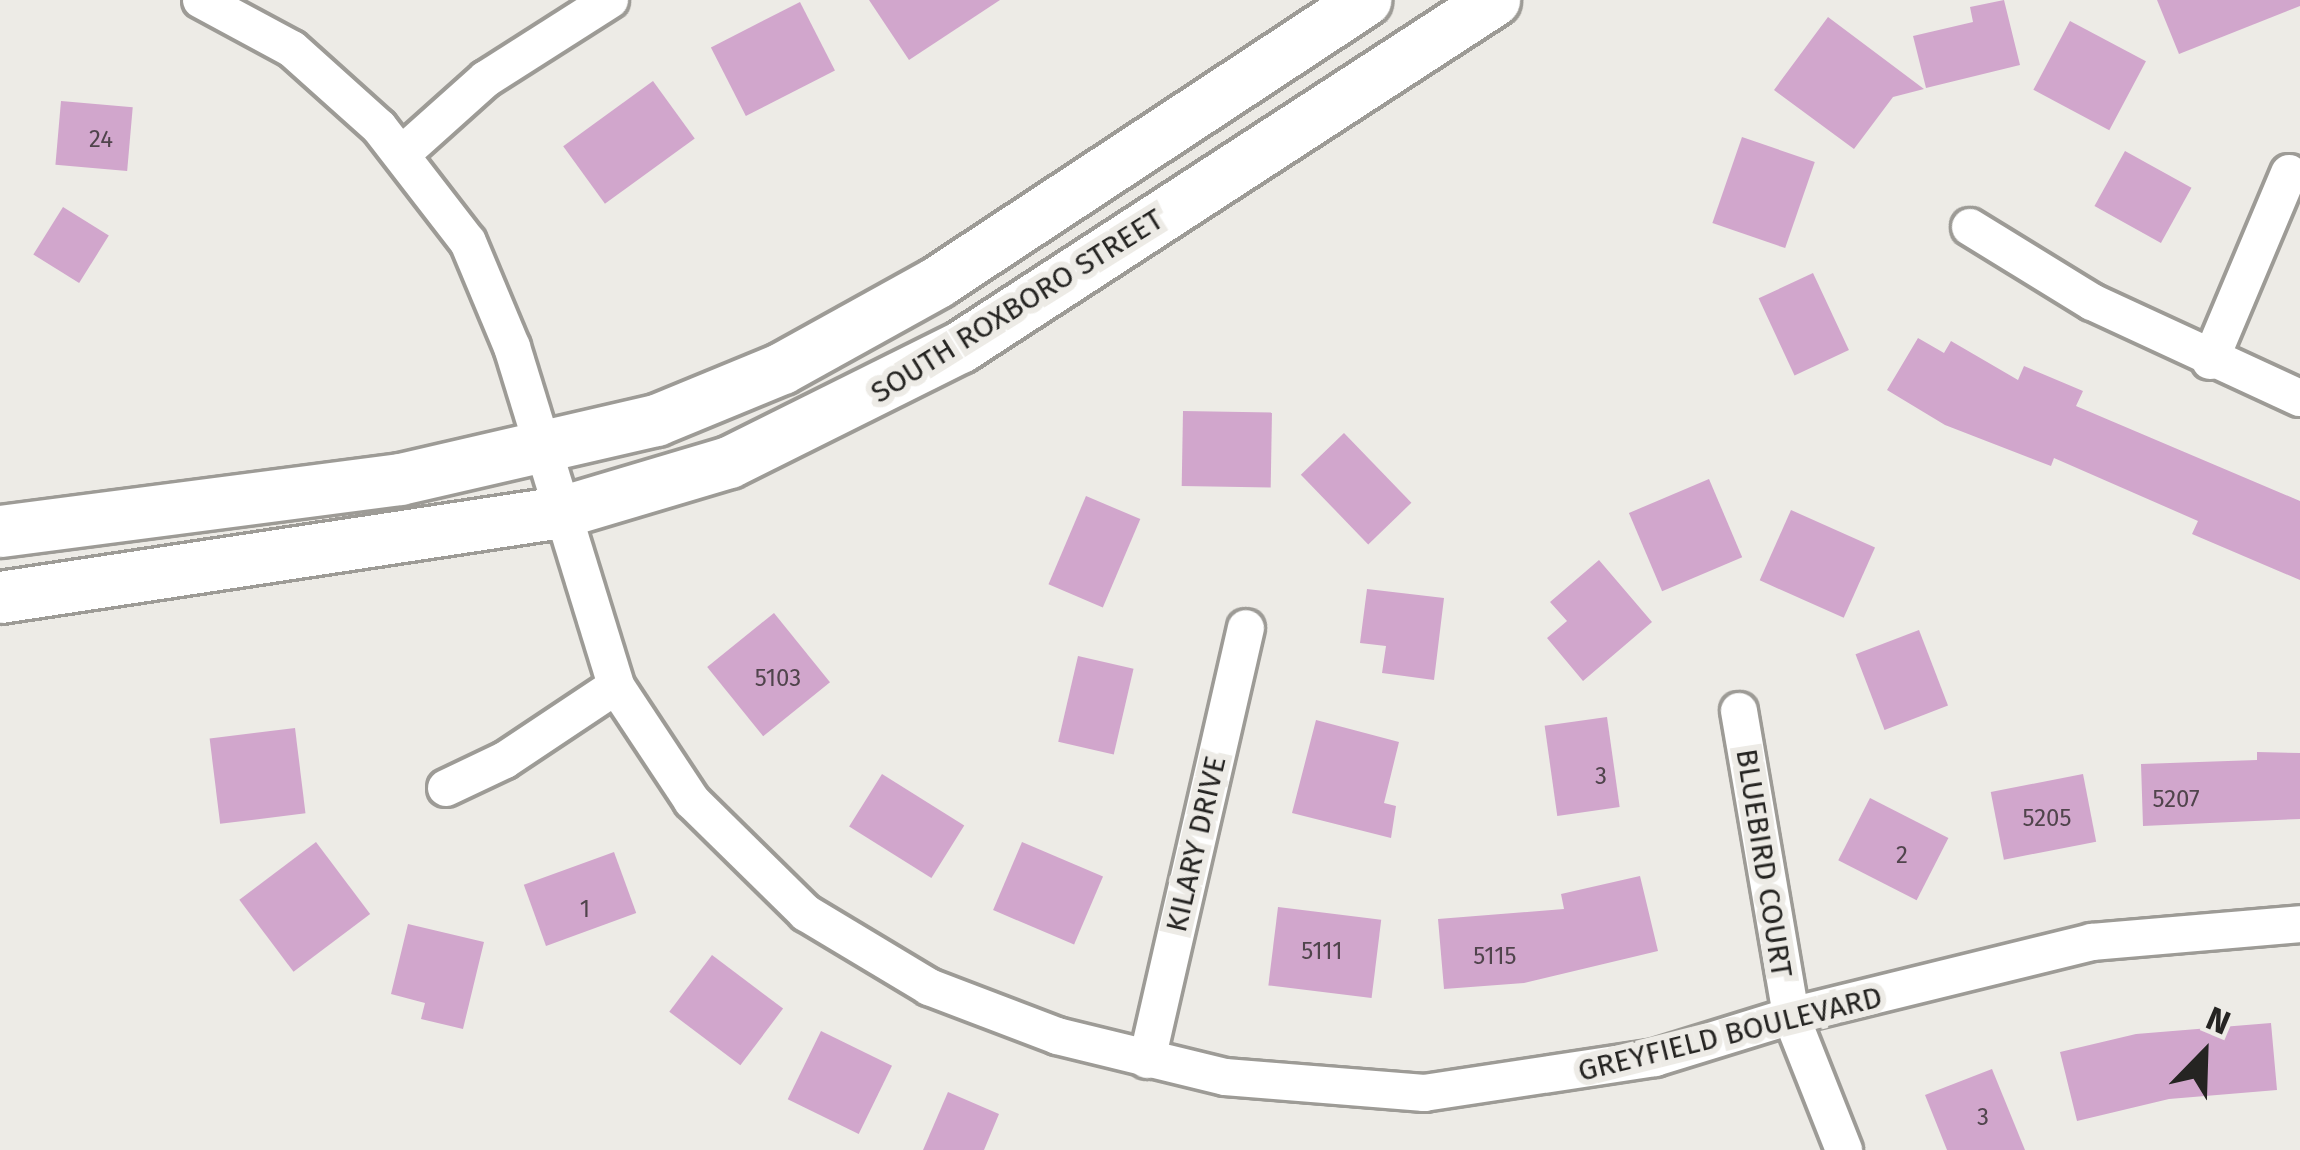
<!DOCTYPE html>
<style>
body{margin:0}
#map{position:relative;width:2300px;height:1150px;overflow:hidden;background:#edebe6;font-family:"Fira Sans",sans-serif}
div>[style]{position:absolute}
.building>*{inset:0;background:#d1a6cc;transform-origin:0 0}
.roads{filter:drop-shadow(3px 0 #9d9b96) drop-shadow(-3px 0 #9d9b96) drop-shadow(0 3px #9d9b96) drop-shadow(0 -3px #9d9b96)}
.street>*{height:36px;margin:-18px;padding:0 18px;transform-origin:18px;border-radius:18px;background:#fff}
.secondary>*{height:51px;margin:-25.5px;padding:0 25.5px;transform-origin:25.5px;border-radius:25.5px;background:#fff}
span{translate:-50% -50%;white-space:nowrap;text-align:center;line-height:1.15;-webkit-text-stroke:12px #edebe6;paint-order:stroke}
.number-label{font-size:24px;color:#50444c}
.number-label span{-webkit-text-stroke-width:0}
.street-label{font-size:30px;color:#252422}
.north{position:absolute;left:2144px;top:994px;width:120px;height:120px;-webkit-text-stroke:9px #edebe6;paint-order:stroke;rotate:23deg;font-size:33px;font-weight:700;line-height:48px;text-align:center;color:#252422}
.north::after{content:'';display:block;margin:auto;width:42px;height:54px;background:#252422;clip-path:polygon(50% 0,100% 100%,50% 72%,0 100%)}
</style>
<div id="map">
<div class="building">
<i style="clip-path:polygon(869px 0,1000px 0,909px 60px)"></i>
<i style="clip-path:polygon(2004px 0,2020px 65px,1926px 88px,1913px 36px,1973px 22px,1970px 7px)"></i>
<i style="clip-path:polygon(2157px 0,2300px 0,2300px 6px,2179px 54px)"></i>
<i style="left:800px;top:2px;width:77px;height:100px;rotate:63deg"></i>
<i style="clip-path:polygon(1828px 17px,1924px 89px,1893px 97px,1854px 149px,1774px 90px)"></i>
<i style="left:2070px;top:21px;width:86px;height:78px;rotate:28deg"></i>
<i style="left:653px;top:81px;width:71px;height:111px;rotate:54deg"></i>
<i style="left:61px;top:101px;width:72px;height:64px;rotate:5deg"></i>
<i style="left:1742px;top:137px;width:77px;height:91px;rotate:19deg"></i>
<i style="left:2125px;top:151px;width:76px;height:63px;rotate:29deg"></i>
<i style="left:63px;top:207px;width:54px;height:56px;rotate:32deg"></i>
<i style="left:1813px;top:273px;width:85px;height:60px;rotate:65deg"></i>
<i style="clip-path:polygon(1918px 338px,1944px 353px,1951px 341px,2018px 380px,2024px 366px,2083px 391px,2076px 406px,2300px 501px,2300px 580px,2192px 534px,2198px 521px,2054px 458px,2051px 466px,1945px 425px,1887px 390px)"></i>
<i style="left:1183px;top:411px;width:89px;height:75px;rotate:1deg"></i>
<i style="left:1344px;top:433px;width:97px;height:60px;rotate:46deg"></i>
<i style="left:1709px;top:479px;width:85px;height:87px;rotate:67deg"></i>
<i style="left:1086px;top:496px;width:59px;height:96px;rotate:23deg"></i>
<i style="left:1791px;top:510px;width:92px;height:77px;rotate:24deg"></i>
<i style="clip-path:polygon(1599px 560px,1652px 622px,1583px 681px,1547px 638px,1567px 621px,1550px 602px)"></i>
<i style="clip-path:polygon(1367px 589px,1444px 598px,1434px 680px,1382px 673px,1386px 646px,1360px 643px)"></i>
<i style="left:774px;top:613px;width:89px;height:86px;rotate:51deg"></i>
<i style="left:1919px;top:630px;width:81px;height:68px;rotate:69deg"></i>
<i style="left:1078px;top:656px;width:57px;height:88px;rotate:13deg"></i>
<i style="left:1607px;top:717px;width:91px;height:63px;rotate:82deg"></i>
<i style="clip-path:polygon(1316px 720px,1399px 742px,1384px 803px,1396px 806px,1391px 838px,1292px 813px)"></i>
<i style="left:295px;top:728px;width:86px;height:86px;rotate:83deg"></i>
<i style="clip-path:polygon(2257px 752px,2300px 753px,2300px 819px,2143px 826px,2141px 764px,2257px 760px)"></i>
<i style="left:882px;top:774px;width:97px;height:62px;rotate:32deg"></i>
<i style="left:2083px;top:774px;width:69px;height:94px;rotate:79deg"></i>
<i style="left:1870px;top:798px;width:88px;height:70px;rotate:27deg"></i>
<i style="left:316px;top:842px;width:90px;height:96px;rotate:53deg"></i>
<i style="left:1022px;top:842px;width:88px;height:74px;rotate:23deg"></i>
<i style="left:614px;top:852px;width:65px;height:96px;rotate:70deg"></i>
<i style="clip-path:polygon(1640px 876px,1658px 951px,1524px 983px,1444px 989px,1438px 919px,1564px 909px,1561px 894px)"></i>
<i style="left:1278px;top:907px;width:104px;height:79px;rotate:7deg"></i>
<i style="clip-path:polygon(408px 924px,484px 942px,463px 1029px,421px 1019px,425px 1003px,391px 994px)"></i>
<i style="left:712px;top:955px;width:89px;height:71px;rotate:37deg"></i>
<i style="clip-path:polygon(2271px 1023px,2277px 1090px,2169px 1099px,2077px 1121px,2060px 1052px,2136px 1034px)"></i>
<i style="left:821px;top:1031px;width:79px;height:76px;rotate:26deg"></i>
<i style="clip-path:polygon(1992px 1069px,2025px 1150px,1947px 1150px,1925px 1095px)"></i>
<i style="clip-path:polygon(948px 1092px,999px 1114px,984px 1150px,923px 1150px)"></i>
</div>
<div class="roads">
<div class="street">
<i style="left:201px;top:0;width:103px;rotate:28.3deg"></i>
<i style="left:292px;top:49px;width:117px;rotate:41.9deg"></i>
<i style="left:379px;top:127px;width:145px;rotate:52.3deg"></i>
<i style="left:468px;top:242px;width:114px;rotate:67.3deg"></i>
<i style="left:512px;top:347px;width:355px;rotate:72.9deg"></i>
<i style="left:616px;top:686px;width:138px;rotate:56.5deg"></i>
<i style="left:692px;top:801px;width:160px;rotate:44.5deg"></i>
<i style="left:806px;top:913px;width:144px;rotate:31deg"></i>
<i style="left:929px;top:987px;width:137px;rotate:20.9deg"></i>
<i style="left:1057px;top:1036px;width:173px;rotate:13.7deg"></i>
<i style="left:1225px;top:1077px;width:200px;rotate:4.6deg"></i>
<i style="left:1424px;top:1093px;width:234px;rotate:-8.6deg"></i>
<i style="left:1655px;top:1058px;width:142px;rotate:-17.2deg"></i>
<i style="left:1791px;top:1016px;width:310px;rotate:-13.8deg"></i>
<i style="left:2092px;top:942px;width:209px;rotate:-4.9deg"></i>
<i style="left:402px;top:154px;width:113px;rotate:-41.8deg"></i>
<i style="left:486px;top:79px;width:147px;rotate:-32.5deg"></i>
<i style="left:1970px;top:227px;width:143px;rotate:31.6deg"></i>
<i style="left:2092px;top:302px;width:229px;rotate:24.8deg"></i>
<i style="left:2210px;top:361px;width:204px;rotate:-67.2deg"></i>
<i style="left:1739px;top:711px;width:309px;rotate:80.3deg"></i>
<i style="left:1791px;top:1016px;width:144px;rotate:68.4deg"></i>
<i style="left:446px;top:788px;width:65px;rotate:-25.4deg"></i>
<i style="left:505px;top:760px;width:133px;rotate:-33.7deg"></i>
<i style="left:1147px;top:1060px;width:443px;rotate:-77.1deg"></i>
</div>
<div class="secondary">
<i style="left:0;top:531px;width:403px;rotate:-7.4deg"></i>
<i style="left:400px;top:479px;width:263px;rotate:-13deg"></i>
<i style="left:656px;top:420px;width:136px;rotate:-22.4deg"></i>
<i style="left:782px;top:368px;width:177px;rotate:-29deg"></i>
<i style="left:937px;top:282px;width:513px;rotate:-33.38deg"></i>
<i style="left:0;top:597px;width:567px;rotate:-8.62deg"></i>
<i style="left:561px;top:512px;width:175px;rotate:-16.6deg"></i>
<i style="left:729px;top:462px;width:258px;rotate:-26.5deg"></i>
<i style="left:960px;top:347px;width:637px;rotate:-33.02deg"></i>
</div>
</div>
<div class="number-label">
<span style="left:101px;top:140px">24</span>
<span style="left:778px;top:679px">5103</span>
<span style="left:1601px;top:777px">3</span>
<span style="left:2176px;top:800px">5207</span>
<span style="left:2047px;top:819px">5205</span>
<span style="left:1902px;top:856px">2</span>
<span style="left:585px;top:910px">1</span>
<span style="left:1322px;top:952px">5111</span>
<span style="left:1495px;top:957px">5115</span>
<span style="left:1983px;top:1118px">3</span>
</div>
<div class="street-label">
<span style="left:1017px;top:306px;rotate:-32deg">SOUTH ROXBORO STREET</span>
<span style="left:1196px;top:844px;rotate:-77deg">KILARY DRIVE</span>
<span style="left:1764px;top:863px;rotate:81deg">BLUEBIRD COURT</span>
<span style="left:1730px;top:1034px;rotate:-14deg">GREYFIELD BOULEVARD</span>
</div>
<div class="north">N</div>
</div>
